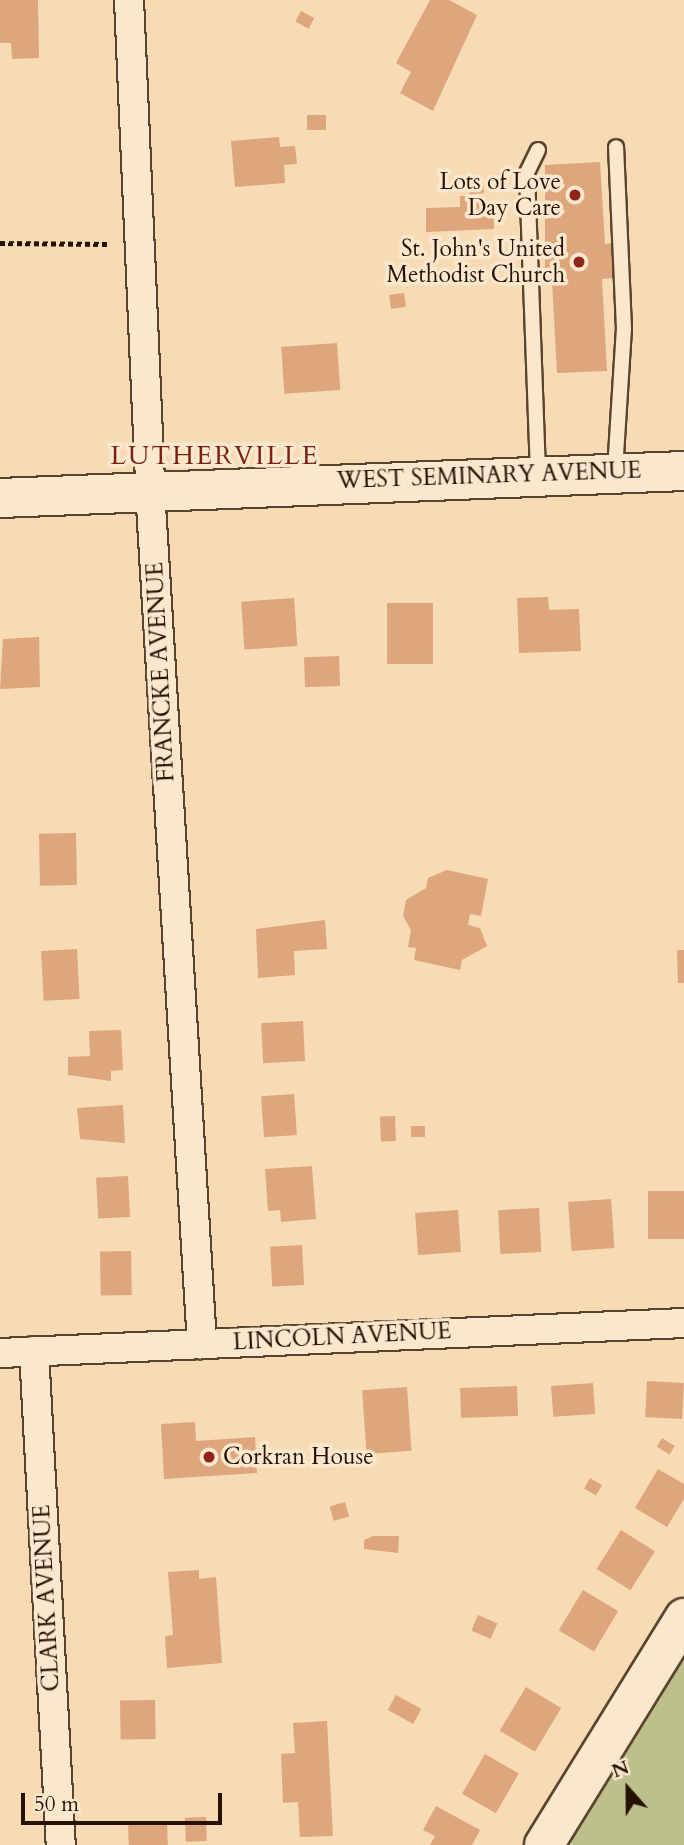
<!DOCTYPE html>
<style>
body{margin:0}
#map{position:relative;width:684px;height:1845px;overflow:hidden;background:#f6dbb4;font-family:Cardo,serif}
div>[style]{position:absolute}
.green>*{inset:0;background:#bec08c}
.building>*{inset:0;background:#dda67c;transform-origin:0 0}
.path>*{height:4.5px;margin-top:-2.25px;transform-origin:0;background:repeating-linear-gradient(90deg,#271100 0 5px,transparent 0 8.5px)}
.roads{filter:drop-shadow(2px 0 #5b442d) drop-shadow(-2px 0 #5b442d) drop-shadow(0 2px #5b442d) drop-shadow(0 -2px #5b442d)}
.lane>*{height:14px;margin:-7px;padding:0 7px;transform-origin:7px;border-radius:7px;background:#f9e8ce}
.street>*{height:28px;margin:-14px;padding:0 14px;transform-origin:14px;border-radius:14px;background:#f9e8ce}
.secondary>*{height:38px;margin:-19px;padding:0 19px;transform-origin:19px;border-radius:19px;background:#f9e8ce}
.dots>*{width:19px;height:19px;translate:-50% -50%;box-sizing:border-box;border:4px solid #f9e8ce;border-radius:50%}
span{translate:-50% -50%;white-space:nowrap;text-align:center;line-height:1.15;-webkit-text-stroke:7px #f9e8ce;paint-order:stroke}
.poi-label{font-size:23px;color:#271100}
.right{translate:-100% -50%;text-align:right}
.left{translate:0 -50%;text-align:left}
.street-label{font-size:23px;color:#271100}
.quarter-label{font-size:26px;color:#7a1f14;letter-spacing:2px}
.north{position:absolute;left:593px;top:1754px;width:70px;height:70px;-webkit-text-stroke:5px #f9e8ce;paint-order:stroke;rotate:339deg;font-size:19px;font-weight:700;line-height:28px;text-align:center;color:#271100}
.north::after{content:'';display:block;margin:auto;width:24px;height:32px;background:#271100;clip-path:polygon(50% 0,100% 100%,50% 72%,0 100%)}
.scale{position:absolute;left:21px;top:1793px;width:201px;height:32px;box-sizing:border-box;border:4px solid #271100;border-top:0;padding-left:9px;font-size:21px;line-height:24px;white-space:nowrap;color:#271100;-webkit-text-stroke:5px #f9e8ce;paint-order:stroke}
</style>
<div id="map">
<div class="green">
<i style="clip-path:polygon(684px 1653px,684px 1845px,571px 1845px,572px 1841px)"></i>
</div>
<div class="building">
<i style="clip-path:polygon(0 0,38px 0,39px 58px,12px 59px,11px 43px,0 43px)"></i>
<i style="clip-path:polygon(430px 0,449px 0,477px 15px,433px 111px,400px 93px,411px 72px,396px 63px)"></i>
<i style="left:301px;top:11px;width:15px;height:12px;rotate:28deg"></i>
<i style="left:307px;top:115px;width:19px;height:15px"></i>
<i style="clip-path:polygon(279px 137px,280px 147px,295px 146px,297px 164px,284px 165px,285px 183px,235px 187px,231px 141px)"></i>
<i style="clip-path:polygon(600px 162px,605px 244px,612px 243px,614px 278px,602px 279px,607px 371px,557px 373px,552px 282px,545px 283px,545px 165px)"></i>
<i style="left:483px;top:183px;width:10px;height:15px;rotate:84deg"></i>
<i style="clip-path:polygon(460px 196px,483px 196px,483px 206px,493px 205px,494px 229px,426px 232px,426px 208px,460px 207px)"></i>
<i style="left:404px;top:293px;width:14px;height:15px;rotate:82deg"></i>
<i style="left:337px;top:343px;width:47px;height:56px;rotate:86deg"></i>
<i style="clip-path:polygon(548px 597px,549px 610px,579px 609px,581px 651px,519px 653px,517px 598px)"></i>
<i style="left:294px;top:598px;width:48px;height:53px;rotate:86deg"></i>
<i style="left:387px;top:603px;width:46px;height:61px"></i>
<i style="clip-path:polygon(39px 637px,40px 687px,0 689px,3px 639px)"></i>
<i style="left:339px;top:656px;width:30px;height:35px;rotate:88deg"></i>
<i style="left:76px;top:833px;width:52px;height:37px;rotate:89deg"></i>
<i style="clip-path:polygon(447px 870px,488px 879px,481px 916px,470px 914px,468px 925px,480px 928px,487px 946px,462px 960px,460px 970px,414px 960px,416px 948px,408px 947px,411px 930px,403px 916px,406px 900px,426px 888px,428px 878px)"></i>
<i style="clip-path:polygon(325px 920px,327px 949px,294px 951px,295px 975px,258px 978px,256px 929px)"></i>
<i style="left:77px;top:949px;width:50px;height:36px;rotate:87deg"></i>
<i style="clip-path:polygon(677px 950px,684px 950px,684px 983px,678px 983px)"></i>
<i style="left:303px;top:1021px;width:40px;height:42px;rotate:87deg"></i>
<i style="clip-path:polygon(121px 1030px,123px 1070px,111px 1071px,111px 1081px,68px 1075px,68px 1057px,90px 1056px,89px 1031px)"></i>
<i style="left:294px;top:1094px;width:41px;height:33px;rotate:86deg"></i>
<i style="clip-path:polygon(123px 1105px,125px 1143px,80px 1139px,77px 1108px)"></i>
<i style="left:395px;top:1116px;width:25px;height:15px;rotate:88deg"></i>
<i style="left:411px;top:1126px;width:14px;height:11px"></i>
<i style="clip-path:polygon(312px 1166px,316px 1219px,281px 1222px,280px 1210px,268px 1211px,265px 1169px)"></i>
<i style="left:128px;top:1176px;width:41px;height:32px;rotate:87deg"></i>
<i style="left:684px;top:1191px;width:48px;height:36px;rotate:90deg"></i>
<i style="left:611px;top:1199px;width:49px;height:43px;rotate:86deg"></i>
<i style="left:539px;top:1208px;width:44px;height:41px;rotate:87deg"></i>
<i style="left:458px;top:1210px;width:42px;height:43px;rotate:86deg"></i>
<i style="left:302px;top:1245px;width:40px;height:32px;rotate:87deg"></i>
<i style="left:131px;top:1251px;width:44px;height:31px;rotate:89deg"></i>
<i style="left:647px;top:1381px;width:37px;height:36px;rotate:3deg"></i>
<i style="left:593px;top:1383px;width:31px;height:42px;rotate:86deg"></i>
<i style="left:517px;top:1386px;width:30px;height:57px;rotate:88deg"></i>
<i style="left:407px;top:1387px;width:64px;height:45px;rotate:86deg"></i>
<i style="clip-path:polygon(195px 1422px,196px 1441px,255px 1437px,257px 1473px,164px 1479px,161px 1424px)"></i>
<i style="left:662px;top:1438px;width:15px;height:10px;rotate:32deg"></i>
<i style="clip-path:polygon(658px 1469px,684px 1484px,684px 1499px,667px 1527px,635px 1508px)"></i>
<i style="left:590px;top:1478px;width:14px;height:12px;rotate:30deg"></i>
<i style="left:345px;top:1502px;width:15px;height:16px;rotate:74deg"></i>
<i style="left:621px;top:1530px;width:40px;height:46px;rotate:32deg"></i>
<i style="clip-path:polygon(373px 1536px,399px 1536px,398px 1553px,364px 1549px,364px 1540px)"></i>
<i style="clip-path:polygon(199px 1570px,199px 1579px,216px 1577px,222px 1663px,167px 1668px,165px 1636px,173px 1635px,168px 1572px)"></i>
<i style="left:583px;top:1590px;width:41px;height:47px;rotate:31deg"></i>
<i style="left:478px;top:1615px;width:21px;height:17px;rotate:23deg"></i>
<i style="left:526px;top:1687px;width:41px;height:51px;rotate:31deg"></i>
<i style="left:396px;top:1695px;width:29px;height:17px;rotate:29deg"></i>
<i style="left:155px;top:1700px;width:39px;height:35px;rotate:89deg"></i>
<i style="clip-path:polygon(327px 1721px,333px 1836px,300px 1837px,298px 1802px,283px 1803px,281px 1754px,295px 1753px,293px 1723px)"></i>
<i style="left:485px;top:1754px;width:39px;height:46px;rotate:30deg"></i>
<i style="clip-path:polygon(436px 1806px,480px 1830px,472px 1845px,430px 1845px,435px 1836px,423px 1830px)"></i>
<i style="left:206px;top:1817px;width:24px;height:21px;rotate:88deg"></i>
<i style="left:167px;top:1822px;width:23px;height:39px;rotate:88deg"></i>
</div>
<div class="path">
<i style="left:0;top:243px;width:109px;rotate:0.5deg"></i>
</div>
<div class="roads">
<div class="lane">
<i style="left:538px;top:150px;width:25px;rotate:116deg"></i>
<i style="left:527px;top:173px;width:302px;rotate:87.9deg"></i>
<i style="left:615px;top:471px;width:142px;rotate:-86.4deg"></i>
<i style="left:624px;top:329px;width:182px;rotate:-92.5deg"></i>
</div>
<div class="street">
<i style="left:129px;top:0;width:489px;rotate:87.5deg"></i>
<i style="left:150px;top:489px;width:857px;rotate:86.52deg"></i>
<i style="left:34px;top:1351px;width:495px;rotate:86.9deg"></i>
<i style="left:0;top:1353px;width:685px;rotate:-2.51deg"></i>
</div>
<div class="secondary">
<i style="left:0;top:498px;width:685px;rotate:-2.26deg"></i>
<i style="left:544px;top:1845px;width:267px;rotate:-58.3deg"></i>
</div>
</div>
<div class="dots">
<i style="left:575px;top:195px;background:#8f2418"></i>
<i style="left:579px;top:262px;background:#8f2418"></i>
<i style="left:209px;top:1457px;background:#8f2418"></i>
</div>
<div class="poi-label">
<span class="right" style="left:561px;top:195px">Lots of Love<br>Day Care</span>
<span class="right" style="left:565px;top:262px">St. John's United<br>Methodist Church</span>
<span class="left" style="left:223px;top:1457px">Corkran House</span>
</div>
<div class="street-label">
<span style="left:489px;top:476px;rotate:-2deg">WEST SEMINARY AVENUE</span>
<span style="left:161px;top:672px;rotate:-93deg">FRANCKE AVENUE</span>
<span style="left:342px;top:1337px;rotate:-3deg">LINCOLN AVENUE</span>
<span style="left:47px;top:1598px;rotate:-93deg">CLARK AVENUE</span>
</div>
<div class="quarter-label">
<span style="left:215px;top:456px">LUTHERVILLE</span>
</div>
<div class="north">N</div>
<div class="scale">50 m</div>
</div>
